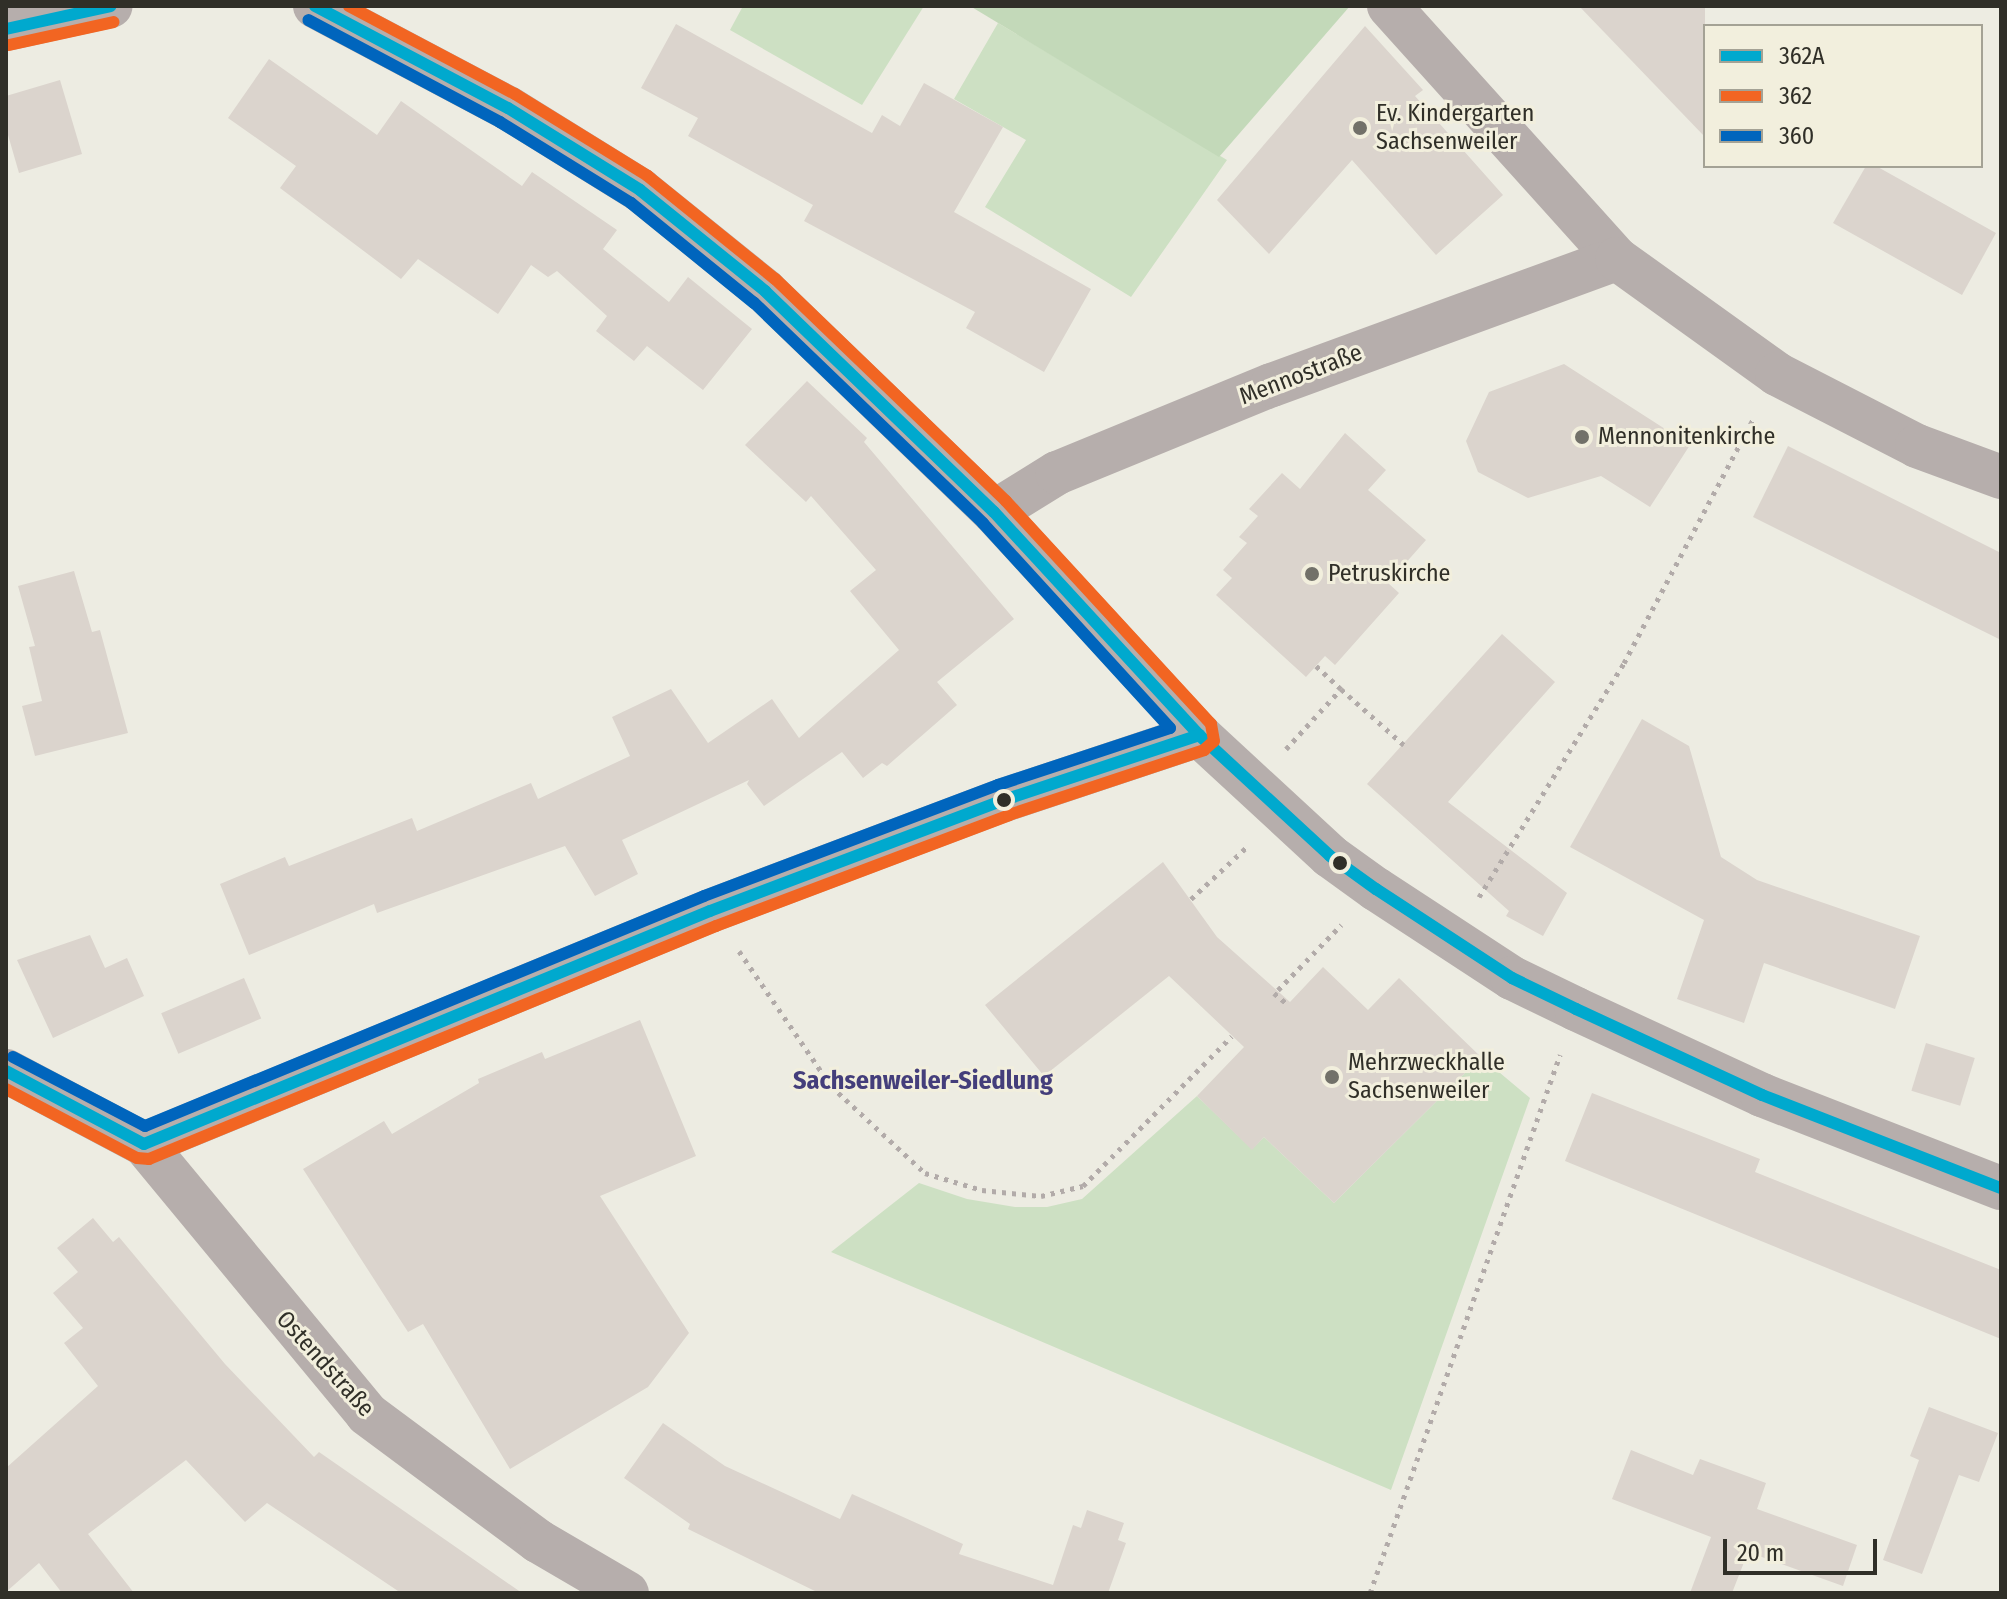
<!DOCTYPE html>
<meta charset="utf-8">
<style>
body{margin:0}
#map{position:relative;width:2007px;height:1599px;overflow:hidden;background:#edece2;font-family:"Fira Sans Condensed",sans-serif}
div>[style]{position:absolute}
.green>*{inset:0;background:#cde0c3}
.forest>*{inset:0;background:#c3d9b9}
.building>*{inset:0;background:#dbd4cd;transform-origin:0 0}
.path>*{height:5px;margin-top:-2.5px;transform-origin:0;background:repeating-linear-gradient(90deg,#b2aba9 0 4px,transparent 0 10px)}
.minor>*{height:44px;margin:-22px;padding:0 22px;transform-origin:22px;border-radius:22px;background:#b6aeac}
.bus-1>*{height:12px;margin:-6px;padding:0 6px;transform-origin:6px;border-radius:6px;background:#00a9ce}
.bus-2>*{height:12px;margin:-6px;padding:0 6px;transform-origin:6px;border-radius:6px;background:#f26522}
.bus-3>*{height:12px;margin:-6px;padding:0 6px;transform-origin:6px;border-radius:6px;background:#0065bd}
.dots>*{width:22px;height:22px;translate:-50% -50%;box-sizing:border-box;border:4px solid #f2efdd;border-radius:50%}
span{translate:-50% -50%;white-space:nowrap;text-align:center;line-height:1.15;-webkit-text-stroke:6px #f2efdd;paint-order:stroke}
.poi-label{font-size:24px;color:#302f28}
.left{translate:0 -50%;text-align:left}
.street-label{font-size:24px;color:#302f28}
.neighbourhood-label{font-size:26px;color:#443e7b;font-weight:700}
.frame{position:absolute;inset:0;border:8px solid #302f28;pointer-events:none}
.legend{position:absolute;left:1703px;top:24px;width:280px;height:144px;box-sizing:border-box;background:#f2efdd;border:2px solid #a4a295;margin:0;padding:10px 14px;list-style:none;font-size:24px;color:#302f28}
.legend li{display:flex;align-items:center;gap:16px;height:40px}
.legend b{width:40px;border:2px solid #a4a295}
.scale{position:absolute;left:1723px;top:1539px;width:154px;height:36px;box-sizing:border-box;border:4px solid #302f28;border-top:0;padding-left:10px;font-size:24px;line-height:28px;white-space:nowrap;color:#302f28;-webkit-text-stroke:6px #f2efdd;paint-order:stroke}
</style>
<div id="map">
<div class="green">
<i style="clip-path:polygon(743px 6px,924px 6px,862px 105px,730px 30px)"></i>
<i style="clip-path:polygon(998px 23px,1227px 160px,1131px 297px,985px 207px,1026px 140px,954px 99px)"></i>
<i style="clip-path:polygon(1481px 1057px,1530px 1098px,1391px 1490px,831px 1252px,919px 1183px,967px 1199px,1015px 1207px,1047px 1207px,1082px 1199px,1197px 1096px,1252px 1149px,1264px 1137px,1334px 1203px)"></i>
</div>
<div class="forest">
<i style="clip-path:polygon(970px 6px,1350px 6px,1219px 157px)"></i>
</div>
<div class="building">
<i style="clip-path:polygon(1579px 6px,1705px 6px,1705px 137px)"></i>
<i style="clip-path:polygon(676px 24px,872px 133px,882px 115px,900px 126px,924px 83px,1003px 127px,954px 212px,1091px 289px,1044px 372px,966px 328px,975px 312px,804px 221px,813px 205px,688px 136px,698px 118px,641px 88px)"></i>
<i style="clip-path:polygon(1365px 26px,1423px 90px,1415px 96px,1503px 195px,1436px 255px,1352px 160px,1269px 254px,1217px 200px)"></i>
<i style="clip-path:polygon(269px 59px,377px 135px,401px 101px,522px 186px,532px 172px,617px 230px,603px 249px,669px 302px,688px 277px,752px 329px,703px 390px,647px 346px,634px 361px,596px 331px,607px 316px,557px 271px,548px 277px,531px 265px,498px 314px,418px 259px,401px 279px,280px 188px,296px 166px,228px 118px)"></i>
<i style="clip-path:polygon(60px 80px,82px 154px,19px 173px,6px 128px,6px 96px)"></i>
<i style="clip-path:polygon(1866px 166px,1876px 166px,1996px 233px,1962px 295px,1833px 223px)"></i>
<i style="clip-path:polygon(1564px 364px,1690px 445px,1650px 507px,1601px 476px,1528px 498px,1478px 472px,1466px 441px,1489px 392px)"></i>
<i style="clip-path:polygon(807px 381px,867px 438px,864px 442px,1014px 619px,937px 682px,957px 705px,887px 766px,882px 763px,863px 778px,842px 752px,764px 806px,747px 784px,749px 780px,622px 840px,638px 874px,595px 896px,565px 846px,377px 913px,374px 904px,249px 955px,220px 884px,285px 857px,289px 866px,412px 818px,417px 831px,531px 783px,538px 799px,630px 756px,612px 717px,671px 689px,708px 743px,772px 699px,799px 738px,899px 650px,850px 591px,876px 570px,811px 496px,806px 502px,745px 445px)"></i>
<i style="clip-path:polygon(1345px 433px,1386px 470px,1368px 490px,1426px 540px,1388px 583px,1399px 593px,1335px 665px,1325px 656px,1306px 677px,1216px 595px,1232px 578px,1223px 570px,1247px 543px,1239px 537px,1258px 516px,1249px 509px,1282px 473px,1300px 489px)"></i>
<i style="clip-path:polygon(1788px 446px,2001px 553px,2001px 640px,1753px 517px)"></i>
<i style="clip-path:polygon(74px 571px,92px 632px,100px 630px,128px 733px,35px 756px,22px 706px,42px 701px,29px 647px,35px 646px,18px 586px)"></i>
<i style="clip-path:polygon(1502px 634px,1555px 682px,1448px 802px,1567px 893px,1543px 936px,1506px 916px,1509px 911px,1367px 784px)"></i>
<i style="clip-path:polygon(1642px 719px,1689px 746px,1721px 857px,1757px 880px,1920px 936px,1895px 1009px,1764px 963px,1744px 1023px,1677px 999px,1704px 920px,1570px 847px)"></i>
<i style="clip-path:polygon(1163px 862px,1217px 937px,1290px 1002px,1323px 967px,1368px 1010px,1399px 978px,1481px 1057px,1334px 1203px,1264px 1137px,1252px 1150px,1197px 1096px,1244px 1047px,1169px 976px,1044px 1076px,985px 1005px)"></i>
<i style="clip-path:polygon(90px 935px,105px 968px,127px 958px,144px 996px,53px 1038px,17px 960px)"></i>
<i style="left:244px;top:978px;width:44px;height:90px;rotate:67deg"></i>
<i style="clip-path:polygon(640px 1020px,696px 1156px,600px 1196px,689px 1333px,648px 1387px,510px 1469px,423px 1324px,408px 1332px,303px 1169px,384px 1121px,392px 1134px,479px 1083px,478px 1079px,542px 1052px,545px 1059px)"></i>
<i style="left:1926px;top:1043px;width:51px;height:50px;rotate:17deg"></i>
<i style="clip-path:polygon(1592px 1093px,1760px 1159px,1755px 1172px,2001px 1270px,2001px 1339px,1565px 1161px)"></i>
<i style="clip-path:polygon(93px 1218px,113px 1242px,119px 1237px,225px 1364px,314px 1457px,319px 1452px,522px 1593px,401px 1593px,267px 1503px,245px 1522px,186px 1460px,88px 1534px,134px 1593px,62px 1593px,39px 1563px,6px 1592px,6px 1468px,98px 1386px,64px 1343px,83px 1328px,53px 1293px,78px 1272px,57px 1248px)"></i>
<i style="clip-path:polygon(1929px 1407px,1998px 1433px,1979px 1482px,1959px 1475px,1922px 1574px,1883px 1560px,1919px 1460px,1910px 1456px)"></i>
<i style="clip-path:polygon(663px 1423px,725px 1466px,840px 1519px,852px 1494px,963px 1544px,959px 1554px,1053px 1585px,1073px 1525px,1081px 1528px,1087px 1510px,1124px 1523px,1118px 1540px,1126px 1543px,1108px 1593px,819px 1593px,688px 1529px,690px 1524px,624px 1478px)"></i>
<i style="clip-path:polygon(1631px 1450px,1693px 1475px,1700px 1459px,1766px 1483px,1757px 1509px,1857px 1545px,1843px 1586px,1748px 1552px,1732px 1593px,1690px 1593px,1711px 1537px,1612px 1499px)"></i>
</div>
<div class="path">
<i style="left:1341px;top:689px;width:84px;rotate:41.6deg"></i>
<i style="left:1286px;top:749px;width:81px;rotate:-47.5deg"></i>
<i style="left:1341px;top:689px;width:34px;rotate:-137deg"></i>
<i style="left:1479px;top:897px;width:275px;rotate:-58.2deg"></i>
<i style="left:1624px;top:663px;width:278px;rotate:-62.1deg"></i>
<i style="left:1191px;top:899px;width:79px;rotate:-43deg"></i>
<i style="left:739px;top:951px;width:163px;rotate:55.7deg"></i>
<i style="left:831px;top:1086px;width:128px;rotate:42.8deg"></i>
<i style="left:925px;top:1173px;width:59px;rotate:16.6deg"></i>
<i style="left:982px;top:1190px;width:59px;rotate:5.8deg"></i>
<i style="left:1041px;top:1196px;width:43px;rotate:-13.4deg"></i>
<i style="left:1083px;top:1186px;width:211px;rotate:-45.2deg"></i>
<i style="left:1278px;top:990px;width:91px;rotate:-45.9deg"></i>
<i style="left:1274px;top:993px;width:17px;rotate:40deg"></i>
<i style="left:1370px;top:1593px;width:571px;rotate:-70.55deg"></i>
</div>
<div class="minor">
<i style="left:315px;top:6px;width:218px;rotate:27.9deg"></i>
<i style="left:508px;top:108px;width:155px;rotate:31.8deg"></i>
<i style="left:640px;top:190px;width:161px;rotate:38.9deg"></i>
<i style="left:765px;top:291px;width:318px;rotate:44deg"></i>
<i style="left:994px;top:512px;width:303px;rotate:47.4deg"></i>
<i style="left:1199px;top:735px;width:178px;rotate:42.7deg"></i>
<i style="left:1330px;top:856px;width:57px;rotate:35.7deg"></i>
<i style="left:1376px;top:889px;width:163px;rotate:33.2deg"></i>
<i style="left:1512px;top:978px;width:71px;rotate:25.8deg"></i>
<i style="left:1576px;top:1009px;width:205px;rotate:24.8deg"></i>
<i style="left:1762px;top:1095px;width:256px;rotate:21.3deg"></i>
<i style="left:1389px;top:6px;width:341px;rotate:48deg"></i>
<i style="left:6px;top:29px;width:107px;rotate:-12.4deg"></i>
<i style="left:994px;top:512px;width:74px;rotate:-31.8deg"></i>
<i style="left:1057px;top:473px;width:232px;rotate:-22.3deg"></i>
<i style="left:1272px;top:385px;width:367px;rotate:-20.1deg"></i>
<i style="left:1617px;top:259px;width:197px;rotate:35.7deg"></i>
<i style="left:1777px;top:374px;width:157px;rotate:27.2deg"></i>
<i style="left:1917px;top:446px;width:90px;rotate:20.3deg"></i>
<i style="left:6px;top:1071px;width:156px;rotate:27.9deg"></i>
<i style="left:144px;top:1144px;width:612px;rotate:-22.38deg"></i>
<i style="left:710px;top:911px;width:314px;rotate:-20.7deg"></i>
<i style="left:1004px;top:800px;width:206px;rotate:-18.4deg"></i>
<i style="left:144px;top:1144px;width:350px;rotate:50.4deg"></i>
<i style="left:367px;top:1414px;width:213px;rotate:36.6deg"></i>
<i style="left:538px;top:1541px;width:103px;rotate:30.3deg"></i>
</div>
<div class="bus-1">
<i style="left:315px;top:6px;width:218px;rotate:27.9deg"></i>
<i style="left:508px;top:108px;width:155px;rotate:31.8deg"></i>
<i style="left:640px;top:190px;width:161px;rotate:38.9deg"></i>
<i style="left:765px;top:291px;width:318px;rotate:44deg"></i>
<i style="left:994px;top:512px;width:303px;rotate:47.4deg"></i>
<i style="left:1199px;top:735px;width:178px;rotate:42.7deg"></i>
<i style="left:1330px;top:856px;width:57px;rotate:35.7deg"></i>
<i style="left:1376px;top:889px;width:163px;rotate:33.2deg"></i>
<i style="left:1512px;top:978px;width:71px;rotate:25.8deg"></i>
<i style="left:1576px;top:1009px;width:205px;rotate:24.8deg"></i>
<i style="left:1762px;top:1095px;width:256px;rotate:21.3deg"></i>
<i style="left:6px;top:29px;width:107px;rotate:-12.4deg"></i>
<i style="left:6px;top:1071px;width:156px;rotate:27.9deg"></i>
<i style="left:144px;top:1144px;width:612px;rotate:-22.38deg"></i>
<i style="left:710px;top:911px;width:314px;rotate:-20.7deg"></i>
<i style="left:1004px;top:800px;width:206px;rotate:-18.4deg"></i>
</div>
<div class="bus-2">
<i style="left:9px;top:45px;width:107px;rotate:-12.4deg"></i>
<i style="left:6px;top:1089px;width:148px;rotate:27.8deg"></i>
<i style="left:137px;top:1158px;width:12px;rotate:5deg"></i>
<i style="left:149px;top:1159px;width:613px;rotate:-22.34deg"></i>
<i style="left:716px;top:926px;width:313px;rotate:-20.7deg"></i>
<i style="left:1009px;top:815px;width:206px;rotate:-18.4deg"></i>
<i style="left:1204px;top:750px;width:13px;rotate:-42deg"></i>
<i style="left:1214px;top:741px;width:17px;rotate:-100deg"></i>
<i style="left:1211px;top:724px;width:303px;rotate:-132.6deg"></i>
<i style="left:1006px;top:501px;width:320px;rotate:-136.1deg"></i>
<i style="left:775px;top:279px;width:164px;rotate:-141deg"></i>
<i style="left:648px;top:176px;width:156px;rotate:-148.3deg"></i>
<i style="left:515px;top:94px;width:188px;rotate:-152.1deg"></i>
</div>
<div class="bus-3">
<i style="left:13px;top:1057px;width:149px;rotate:27.6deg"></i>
<i style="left:145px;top:1126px;width:604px;rotate:-22.36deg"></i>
<i style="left:704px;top:896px;width:314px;rotate:-20.7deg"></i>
<i style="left:998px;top:785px;width:181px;rotate:-18.3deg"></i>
<i style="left:1170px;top:728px;width:277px;rotate:-132.4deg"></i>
<i style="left:983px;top:523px;width:318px;rotate:-136.1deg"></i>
<i style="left:754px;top:303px;width:159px;rotate:-140.9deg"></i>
<i style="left:631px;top:203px;width:154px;rotate:-148.3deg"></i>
<i style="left:500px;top:122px;width:217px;rotate:-152deg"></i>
</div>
<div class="dots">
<i style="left:1360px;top:128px;background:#727169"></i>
<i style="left:1582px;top:437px;background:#727169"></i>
<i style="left:1312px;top:574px;background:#727169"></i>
<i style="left:1004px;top:800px;background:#302f28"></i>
<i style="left:1340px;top:863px;background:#302f28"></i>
<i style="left:1332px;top:1077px;background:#727169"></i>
</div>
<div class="poi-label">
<span class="left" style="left:1376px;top:128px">Ev. Kindergarten<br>Sachsenweiler</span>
<span class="left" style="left:1598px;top:437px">Mennonitenkirche</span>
<span class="left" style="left:1328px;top:574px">Petruskirche</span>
<span class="left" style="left:1348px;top:1077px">Mehrzweckhalle<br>Sachsenweiler</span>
</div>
<div class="street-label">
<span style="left:1301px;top:375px;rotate:-21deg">Mennostraße</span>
<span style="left:325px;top:1364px;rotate:48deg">Ostendstraße</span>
</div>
<div class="neighbourhood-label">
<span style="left:923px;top:1081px">Sachsenweiler-Siedlung</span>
</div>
<div class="frame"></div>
<ul class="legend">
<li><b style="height:10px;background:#00a9ce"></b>362A</li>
<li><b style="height:10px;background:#f26522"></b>362</li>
<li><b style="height:10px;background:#0065bd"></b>360</li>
</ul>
<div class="scale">20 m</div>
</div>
